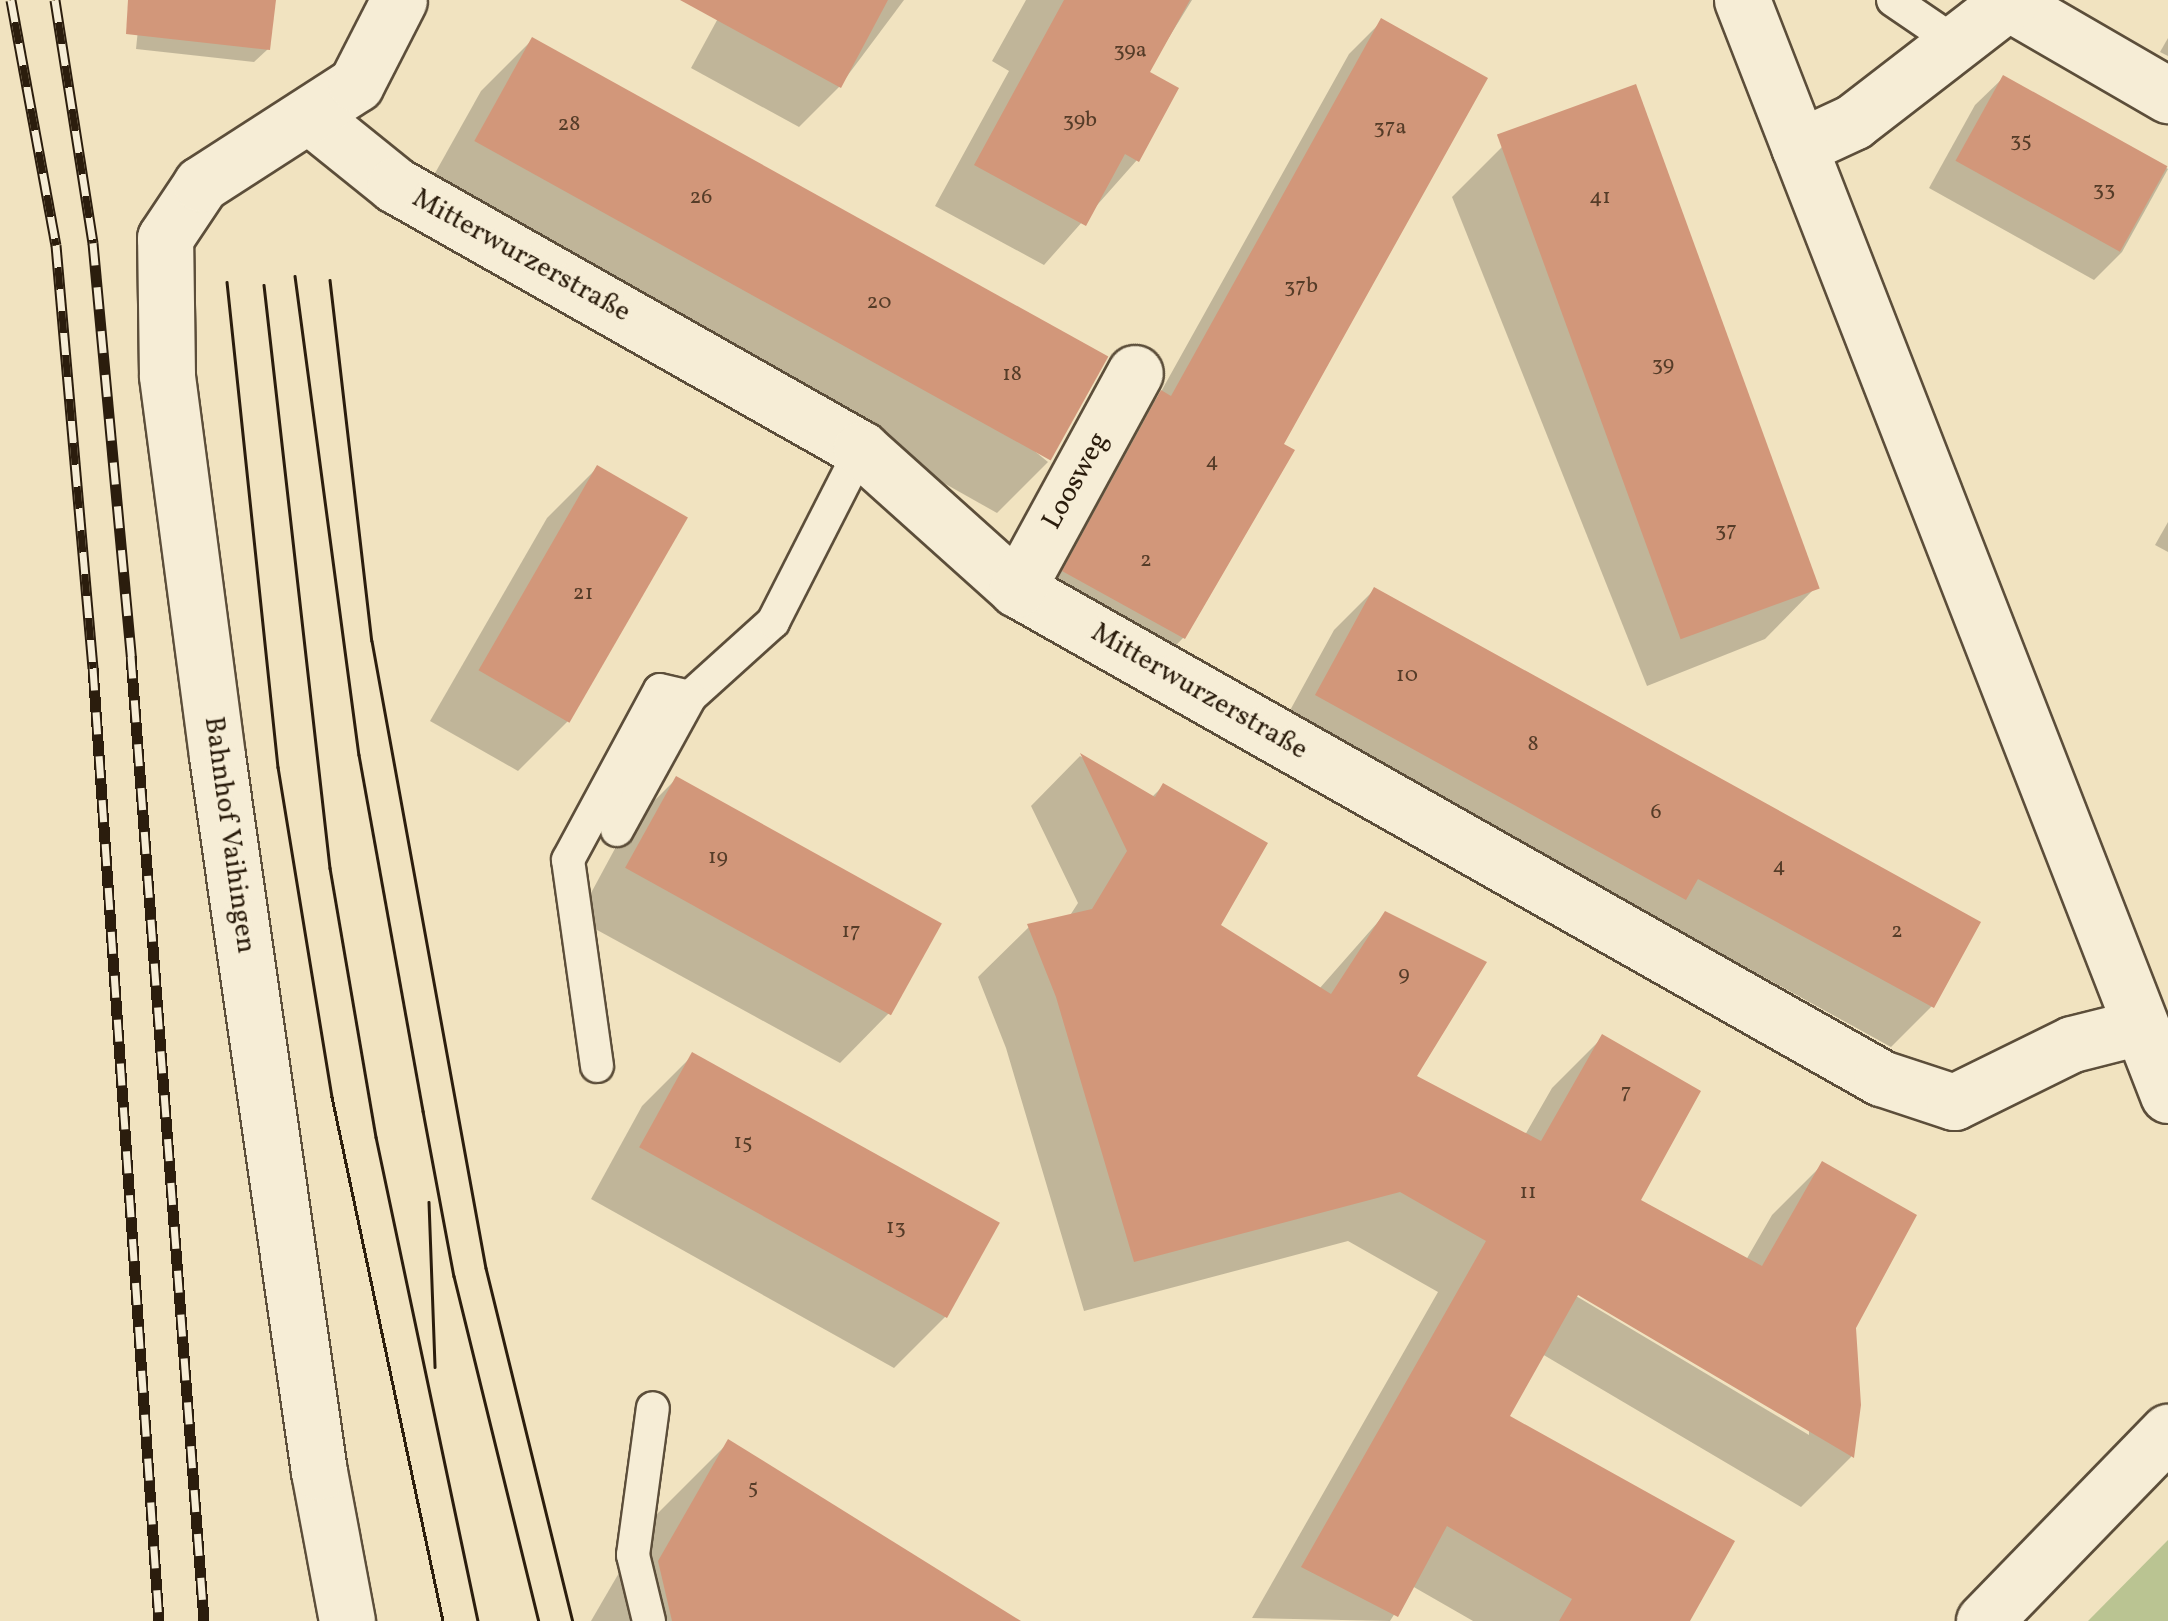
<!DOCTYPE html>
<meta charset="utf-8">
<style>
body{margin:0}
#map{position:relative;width:2168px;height:1621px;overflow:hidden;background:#f1e3c0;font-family:Vollkorn,serif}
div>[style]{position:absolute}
.green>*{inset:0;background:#bac492}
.shadow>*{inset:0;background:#0003}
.building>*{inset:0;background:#d2977a;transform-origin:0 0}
.roads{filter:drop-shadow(2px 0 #5c4e3a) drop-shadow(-2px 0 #5c4e3a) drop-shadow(0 2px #5c4e3a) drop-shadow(0 -2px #5c4e3a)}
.lane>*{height:32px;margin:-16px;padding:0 16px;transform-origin:16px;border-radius:16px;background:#f6edd6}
.street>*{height:55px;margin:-27.5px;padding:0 27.5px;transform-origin:27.5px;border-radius:27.5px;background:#f6edd6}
.secondary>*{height:55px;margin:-27.5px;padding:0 27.5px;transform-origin:27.5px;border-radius:27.5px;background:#f6edd6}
.tram>*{height:2.5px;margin:-1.25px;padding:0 1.25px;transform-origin:1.25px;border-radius:1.25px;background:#2b1d0d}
.rail>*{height:11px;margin-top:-5.5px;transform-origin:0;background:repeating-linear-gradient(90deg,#f6edd6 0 22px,#2b1d0d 0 44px);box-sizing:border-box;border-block:2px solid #2b1d0d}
span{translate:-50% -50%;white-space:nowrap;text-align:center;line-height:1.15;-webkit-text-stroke:9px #f6edd6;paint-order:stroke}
.number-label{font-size:22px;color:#553c28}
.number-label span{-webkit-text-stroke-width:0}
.street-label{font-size:28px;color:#2b1d0d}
</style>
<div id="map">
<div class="green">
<i style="clip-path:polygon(2168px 1540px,2168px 1621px,2088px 1621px)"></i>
</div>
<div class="shadow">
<i style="clip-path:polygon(141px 0,274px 0,268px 49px,254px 62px,136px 49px)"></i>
<i style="clip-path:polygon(728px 0,904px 0,839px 87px,799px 127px,691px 68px)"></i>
<i style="clip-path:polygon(1026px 0,1192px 0,1147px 73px,1137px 160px,1044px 265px,935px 206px,1009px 71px,992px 61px)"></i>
<i style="clip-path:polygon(1382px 21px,1281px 445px,1183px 638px,1151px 671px,1031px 605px,1129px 426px,1158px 397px,1349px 54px)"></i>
<i style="clip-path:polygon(2168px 38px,2168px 56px,2160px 52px)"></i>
<i style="clip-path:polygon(532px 40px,1048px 462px,997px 513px,425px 191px,481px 91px)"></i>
<i style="clip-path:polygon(2003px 78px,2168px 169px,2122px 252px,2094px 280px,1929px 188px,1975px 105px)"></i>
<i style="clip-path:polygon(1503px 146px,1815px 588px,1765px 639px,1647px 686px,1452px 197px)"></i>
<i style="clip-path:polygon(597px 468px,568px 721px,518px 771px,430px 721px,547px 518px)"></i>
<i style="clip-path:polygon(2168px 522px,2168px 552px,2155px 545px)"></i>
<i style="clip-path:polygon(1374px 590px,1932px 1006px,1891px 1047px,1662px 921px,1644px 939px,1276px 736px,1334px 630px)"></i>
<i style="clip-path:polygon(evenodd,1080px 756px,1151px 798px,1163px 786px,1217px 926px,1319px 989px,1385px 914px,1413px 1077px,1525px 1135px,1552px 1088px,1603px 1037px,1637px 1201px,1746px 1260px,1772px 1215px,1823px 1164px,1853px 1327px,1859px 1405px,1851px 1457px,1801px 1507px,1542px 1354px,1507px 1417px,1686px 1621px,1473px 1621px,1412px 1586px,1390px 1621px,1252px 1618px,1438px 1292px,1348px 1241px,1084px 1311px,1006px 1048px,978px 977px,1029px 927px,1069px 917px,1078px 903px,1031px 806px,1080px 756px,1568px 1286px,1809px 1429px,1809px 1435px,1566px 1290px,1568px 1286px)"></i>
<i style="clip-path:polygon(676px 779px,890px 1012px,840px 1063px,577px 919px,625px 830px)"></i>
<i style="clip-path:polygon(693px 1055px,996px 1224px,945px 1317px,894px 1368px,591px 1199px,642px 1106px)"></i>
<i style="clip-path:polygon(728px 1443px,1016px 1621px,591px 1621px,648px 1523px)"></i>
</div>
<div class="building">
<i style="clip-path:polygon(128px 0,276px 0,270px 50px,126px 34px)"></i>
<i style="clip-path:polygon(680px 0,888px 0,841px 88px)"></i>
<i style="clip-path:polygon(1064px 0,1190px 0,1150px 72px,1179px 88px,1139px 162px,1125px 154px,1086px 226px,974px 165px)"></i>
<i style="clip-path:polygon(1381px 18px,1488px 78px,1284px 444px,1295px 450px,1185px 639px,1062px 571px,1161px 390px,1171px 396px)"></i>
<i style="left:532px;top:37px;width:659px;height:119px;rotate:29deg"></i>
<i style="left:2003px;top:75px;width:188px;height:98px;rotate:29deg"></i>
<i style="left:1636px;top:84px;width:537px;height:148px;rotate:70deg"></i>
<i style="left:597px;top:465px;width:105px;height:237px;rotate:30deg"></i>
<i style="clip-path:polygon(1374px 587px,1981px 922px,1934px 1008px,1698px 879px,1686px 900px,1315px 695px)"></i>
<i style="clip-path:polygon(1080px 753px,1155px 797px,1163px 783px,1268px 843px,1221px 925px,1331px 994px,1385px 911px,1487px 962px,1417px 1076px,1541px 1141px,1602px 1034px,1701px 1091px,1641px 1200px,1762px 1266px,1822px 1161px,1917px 1215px,1856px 1328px,1861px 1405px,1854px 1458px,1578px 1295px,1510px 1416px,1735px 1541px,1690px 1621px,1559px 1621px,1572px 1599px,1447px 1526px,1398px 1617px,1301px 1567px,1486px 1241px,1400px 1192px,1134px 1262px,1056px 997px,1027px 924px,1092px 909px,1127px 851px)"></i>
<i style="left:676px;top:776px;width:304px;height:105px;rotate:29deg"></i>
<i style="left:692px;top:1052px;width:352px;height:109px;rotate:29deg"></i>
<i style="clip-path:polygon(728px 1439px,1021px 1621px,672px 1621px,658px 1561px)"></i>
</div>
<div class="roads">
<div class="lane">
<i style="left:1893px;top:0;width:76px;rotate:34.3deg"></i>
<i style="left:617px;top:830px;width:152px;rotate:-61.2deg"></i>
<i style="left:690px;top:697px;width:112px;rotate:-42.1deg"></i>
<i style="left:773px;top:622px;width:194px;rotate:-63deg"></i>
<i style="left:597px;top:1066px;width:208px;rotate:-98deg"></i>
<i style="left:568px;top:860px;width:193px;rotate:-61.6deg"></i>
<i style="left:660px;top:690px;width:31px;rotate:13deg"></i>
<i style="left:649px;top:1621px;width:68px;rotate:-103.6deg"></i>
<i style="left:633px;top:1555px;width:148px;rotate:-82.3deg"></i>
</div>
<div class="street">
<i style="left:2009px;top:3px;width:184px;rotate:30.1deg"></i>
<i style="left:312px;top:118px;width:107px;rotate:38.9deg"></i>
<i style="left:395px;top:185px;width:536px;rotate:29.53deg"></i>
<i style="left:861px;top:449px;width:210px;rotate:41.9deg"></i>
<i style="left:1017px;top:589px;width:993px;rotate:29.51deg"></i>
<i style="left:1881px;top:1078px;width:77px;rotate:18.2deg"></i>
<i style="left:1954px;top:1102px;width:131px;rotate:-26.2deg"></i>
<i style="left:2072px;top:1044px;width:69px;rotate:-14.2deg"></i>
<i style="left:1799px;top:147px;width:60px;rotate:-24.8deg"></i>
<i style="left:1853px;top:122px;width:200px;rotate:-37.7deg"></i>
<i style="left:1017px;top:589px;width:246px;rotate:-61.4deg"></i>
<i style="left:347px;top:1621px;width:152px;rotate:-100.6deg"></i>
<i style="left:319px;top:1472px;width:723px;rotate:-98.11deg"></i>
<i style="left:217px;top:756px;width:384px;rotate:-97.5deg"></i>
<i style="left:167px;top:375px;width:137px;rotate:-90.8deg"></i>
<i style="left:165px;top:238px;width:65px;rotate:-56.3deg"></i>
<i style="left:201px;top:184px;width:184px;rotate:-32.8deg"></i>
<i style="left:356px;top:84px;width:94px;rotate:-62.9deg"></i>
</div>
<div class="secondary">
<i style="left:1742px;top:0;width:1175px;rotate:68.74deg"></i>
<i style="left:1984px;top:1621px;width:264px;rotate:-45.8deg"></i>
</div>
</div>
<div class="tram">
<i style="left:295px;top:276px;width:483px;rotate:82.4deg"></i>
<i style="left:359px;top:755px;width:362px;rotate:79.8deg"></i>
<i style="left:423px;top:1111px;width:168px;rotate:79.4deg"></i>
<i style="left:454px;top:1276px;width:355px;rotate:76.2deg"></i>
<i style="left:330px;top:280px;width:363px;rotate:83.4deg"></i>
<i style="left:372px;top:641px;width:637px;rotate:79.7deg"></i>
<i style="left:486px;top:1268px;width:364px;rotate:76.2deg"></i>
<i style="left:227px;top:282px;width:488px;rotate:84deg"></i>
<i style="left:278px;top:767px;width:334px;rotate:80.7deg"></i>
<i style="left:332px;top:1097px;width:536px;rotate:78.04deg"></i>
<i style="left:264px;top:285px;width:587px;rotate:83.54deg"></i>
<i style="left:330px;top:868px;width:273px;rotate:80.3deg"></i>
<i style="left:376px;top:1137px;width:495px;rotate:78.1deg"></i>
<i style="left:429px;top:1202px;width:165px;rotate:87.9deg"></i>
</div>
<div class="rail">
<i style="left:11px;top:0;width:249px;rotate:79.6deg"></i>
<i style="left:56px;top:245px;width:425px;rotate:85deg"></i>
<i style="left:93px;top:668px;width:955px;rotate:86.04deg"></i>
<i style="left:55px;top:0;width:246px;rotate:81.1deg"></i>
<i style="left:93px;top:243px;width:415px;rotate:84.7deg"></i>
<i style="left:131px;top:656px;width:968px;rotate:85.67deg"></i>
</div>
<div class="number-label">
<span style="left:1130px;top:51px">39a</span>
<span style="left:1080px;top:121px">39b</span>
<span style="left:569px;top:125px">28</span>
<span style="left:1390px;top:128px">37a</span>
<span style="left:2021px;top:141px">35</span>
<span style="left:2104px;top:190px">33</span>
<span style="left:701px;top:198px">26</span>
<span style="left:1600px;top:198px">41</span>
<span style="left:1301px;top:287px">37b</span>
<span style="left:879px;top:303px">20</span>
<span style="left:1663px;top:365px">39</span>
<span style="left:1012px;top:375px">18</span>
<span style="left:1212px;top:462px">4</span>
<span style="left:1726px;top:531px">37</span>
<span style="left:1146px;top:561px">2</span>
<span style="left:583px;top:594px">21</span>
<span style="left:1407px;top:676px">10</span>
<span style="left:1533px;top:745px">8</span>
<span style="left:1656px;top:813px">6</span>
<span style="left:718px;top:858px">19</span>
<span style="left:1779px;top:867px">4</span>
<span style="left:851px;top:932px">17</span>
<span style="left:1897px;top:932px">2</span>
<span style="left:1404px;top:975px">9</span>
<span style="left:1626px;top:1093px">7</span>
<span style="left:743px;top:1143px">15</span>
<span style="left:1528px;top:1193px">11</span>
<span style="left:896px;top:1228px">13</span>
<span style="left:753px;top:1488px">5</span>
</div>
<div class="street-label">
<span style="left:521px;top:256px;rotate:29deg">Mitterwurzerstraße</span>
<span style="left:1076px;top:481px;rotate:-61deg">Loosweg</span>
<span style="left:1199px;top:692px;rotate:30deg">Mitterwurzerstraße</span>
<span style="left:229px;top:835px;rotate:82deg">Bahnhof Vaihingen</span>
</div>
</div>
